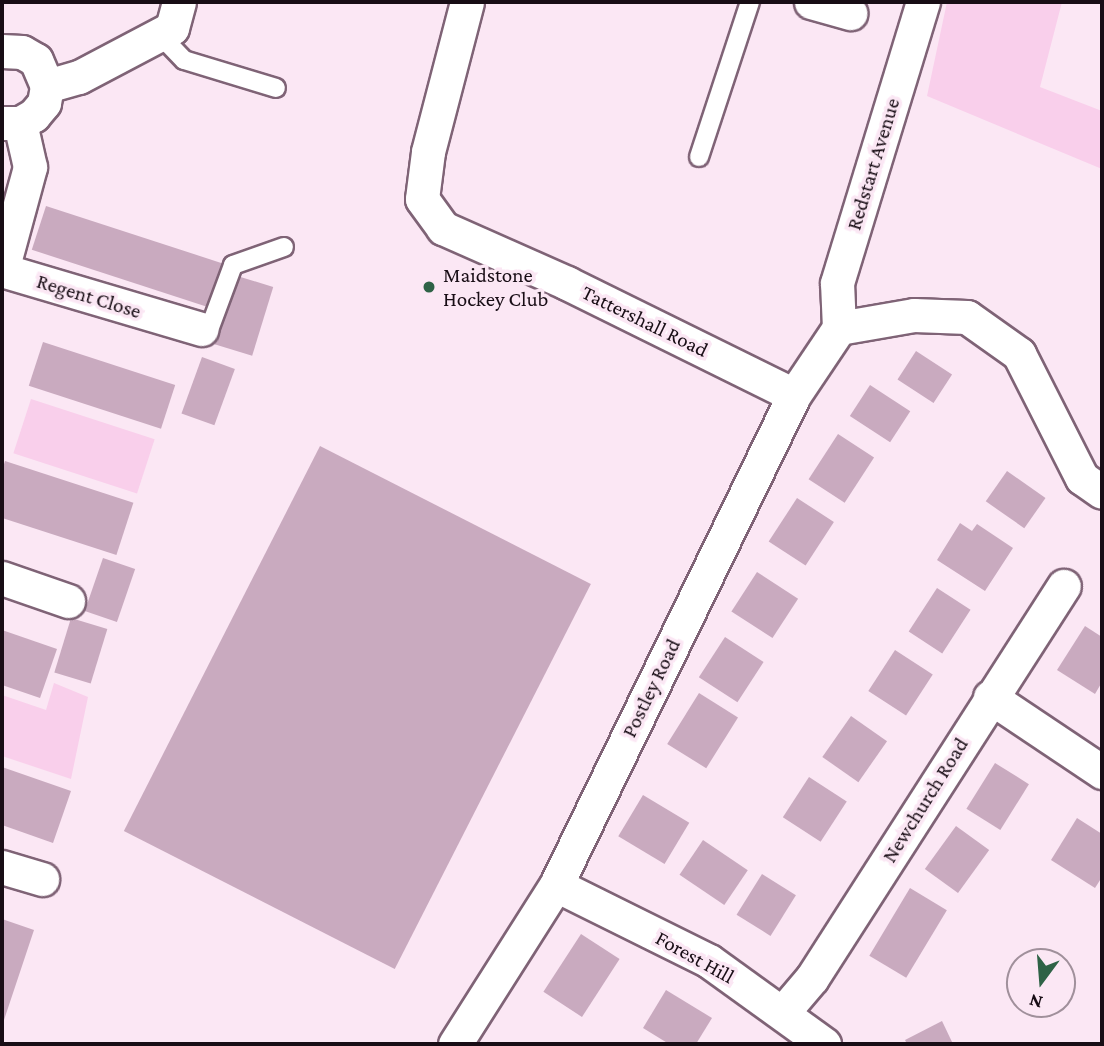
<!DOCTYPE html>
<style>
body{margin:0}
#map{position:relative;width:1104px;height:1046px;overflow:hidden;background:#fbe7f4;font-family:"Crimson Pro",serif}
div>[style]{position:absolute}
.green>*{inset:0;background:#f9cfeb;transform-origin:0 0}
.building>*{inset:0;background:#c9aabf;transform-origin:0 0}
.roads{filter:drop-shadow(2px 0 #7f6376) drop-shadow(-2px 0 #7f6376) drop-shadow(0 2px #7f6376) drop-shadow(0 -2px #7f6376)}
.service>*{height:18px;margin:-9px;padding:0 9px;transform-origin:9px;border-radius:9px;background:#fff}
.minor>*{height:33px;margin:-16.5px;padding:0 16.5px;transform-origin:16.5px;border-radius:16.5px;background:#fff}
.dots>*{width:19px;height:19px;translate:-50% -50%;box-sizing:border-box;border:4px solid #fbe7f4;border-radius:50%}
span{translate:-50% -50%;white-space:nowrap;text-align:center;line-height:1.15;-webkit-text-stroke:7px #fbe7f4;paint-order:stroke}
.street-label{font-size:21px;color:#180d15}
.poi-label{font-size:21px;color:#180d15}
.left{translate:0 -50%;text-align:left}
.frame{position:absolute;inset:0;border:4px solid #180d15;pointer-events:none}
.north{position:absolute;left:1006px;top:948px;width:70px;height:70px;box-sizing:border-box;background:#fbe7f4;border:2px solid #a0909b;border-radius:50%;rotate:196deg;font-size:19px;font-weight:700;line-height:28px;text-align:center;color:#180d15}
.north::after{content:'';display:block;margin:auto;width:24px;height:32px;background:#2e6246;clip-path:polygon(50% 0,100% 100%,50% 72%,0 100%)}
</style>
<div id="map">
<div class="green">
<i style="clip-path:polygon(947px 2px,1062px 2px,1040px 87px,1102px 111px,1102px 169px,927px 96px)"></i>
<i style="left:31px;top:399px;width:130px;height:57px;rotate:18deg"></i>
<i style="clip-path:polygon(54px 683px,88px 697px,71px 779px,2px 756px,2px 695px,46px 710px)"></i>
</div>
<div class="building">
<i style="left:46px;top:206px;width:189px;height:46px;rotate:18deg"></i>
<i style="left:234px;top:275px;width:41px;height:72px;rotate:17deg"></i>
<i style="left:43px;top:342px;width:139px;height:46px;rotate:18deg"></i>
<i style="left:916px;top:351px;width:43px;height:34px;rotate:33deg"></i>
<i style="left:202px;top:357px;width:35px;height:60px;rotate:20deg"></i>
<i style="left:870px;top:385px;width:48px;height:37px;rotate:33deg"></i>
<i style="left:838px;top:434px;width:43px;height:54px;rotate:33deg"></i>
<i style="left:320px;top:446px;width:304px;height:432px;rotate:27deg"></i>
<i style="left:5px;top:461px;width:135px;height:55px;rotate:18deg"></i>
<i style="left:1007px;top:471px;width:47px;height:37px;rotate:35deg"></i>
<i style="left:797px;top:498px;width:44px;height:52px;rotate:33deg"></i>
<i style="clip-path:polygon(960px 523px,972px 531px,977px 524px,1013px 548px,985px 591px,937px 560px)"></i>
<i style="left:103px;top:558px;width:34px;height:56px;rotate:19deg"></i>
<i style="left:757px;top:572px;width:49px;height:47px;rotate:33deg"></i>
<i style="left:937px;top:588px;width:40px;height:52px;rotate:33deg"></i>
<i style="left:71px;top:618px;width:38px;height:57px;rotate:17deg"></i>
<i style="clip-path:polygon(1085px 626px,1102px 637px,1102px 682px,1095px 694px,1057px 670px)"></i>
<i style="clip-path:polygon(2px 630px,57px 649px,40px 698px,2px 685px)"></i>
<i style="left:725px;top:637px;width:46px;height:48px;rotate:33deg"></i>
<i style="left:895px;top:650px;width:45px;height:49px;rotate:33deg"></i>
<i style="left:699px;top:693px;width:46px;height:60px;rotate:32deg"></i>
<i style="left:851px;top:716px;width:44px;height:50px;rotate:35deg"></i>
<i style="left:995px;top:763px;width:40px;height:54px;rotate:32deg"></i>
<i style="clip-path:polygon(2px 767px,71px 791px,53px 843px,2px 825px)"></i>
<i style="left:809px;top:777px;width:45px;height:48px;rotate:33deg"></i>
<i style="left:643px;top:795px;width:54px;height:48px;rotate:31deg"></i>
<i style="clip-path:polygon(1077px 818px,1102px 834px,1102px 877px,1095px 888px,1051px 860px)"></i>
<i style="left:956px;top:826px;width:41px;height:53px;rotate:36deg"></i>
<i style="left:703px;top:840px;width:54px;height:42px;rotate:34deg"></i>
<i style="left:762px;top:874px;width:40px;height:48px;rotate:32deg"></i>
<i style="left:910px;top:888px;width:43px;height:79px;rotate:31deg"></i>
<i style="clip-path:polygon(2px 919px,34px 930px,2px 1026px)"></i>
<i style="left:581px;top:934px;width:46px;height:69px;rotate:33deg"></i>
<i style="clip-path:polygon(666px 990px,712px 1018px,696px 1044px,669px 1044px,643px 1028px)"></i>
<i style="clip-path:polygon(942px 1021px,953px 1044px,907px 1044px,905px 1040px)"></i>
</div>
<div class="roads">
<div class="service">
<i style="left:159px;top:34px;width:36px;rotate:46deg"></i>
<i style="left:184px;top:60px;width:96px;rotate:16.9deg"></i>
<i style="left:699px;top:157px;width:163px;rotate:-71.8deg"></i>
<i style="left:201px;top:329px;width:8px;rotate:7deg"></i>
<i style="left:209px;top:330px;width:69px;rotate:-69.7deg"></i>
<i style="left:233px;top:265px;width:54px;rotate:-19.4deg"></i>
</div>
<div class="minor">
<i style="left:467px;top:2px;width:155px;rotate:104.6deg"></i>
<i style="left:428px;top:152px;width:47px;rotate:97.3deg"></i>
<i style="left:422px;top:199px;width:36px;rotate:54deg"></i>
<i style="left:443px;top:228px;width:136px;rotate:23.9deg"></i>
<i style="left:567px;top:283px;width:253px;rotate:26.3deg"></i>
<i style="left:811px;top:2px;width:41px;rotate:15.8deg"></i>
<i style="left:2px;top:51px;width:20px;rotate:3deg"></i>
<i style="left:22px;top:52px;width:16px;rotate:30deg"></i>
<i style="left:36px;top:60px;width:28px;rotate:67deg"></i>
<i style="left:47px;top:86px;width:17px;rotate:100deg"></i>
<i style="left:44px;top:103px;width:16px;rotate:130deg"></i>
<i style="left:34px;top:115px;width:16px;rotate:150deg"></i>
<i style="left:20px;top:123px;width:18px;rotate:180deg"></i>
<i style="left:47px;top:86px;width:33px;rotate:-16deg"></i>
<i style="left:79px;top:77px;width:105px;rotate:-27.8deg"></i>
<i style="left:172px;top:28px;width:27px;rotate:-75deg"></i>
<i style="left:20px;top:123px;width:45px;rotate:77.2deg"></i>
<i style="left:30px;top:167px;width:107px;rotate:105.2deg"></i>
<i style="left:2px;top:270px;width:208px;rotate:16.5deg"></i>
<i style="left:839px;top:328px;width:76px;rotate:-9.8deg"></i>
<i style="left:914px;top:315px;width:53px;rotate:2.2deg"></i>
<i style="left:967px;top:317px;width:64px;rotate:35.4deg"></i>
<i style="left:1019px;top:354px;width:139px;rotate:63.1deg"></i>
<i style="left:1082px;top:478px;width:24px;rotate:35deg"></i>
<i style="left:839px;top:328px;width:45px;rotate:-92.5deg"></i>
<i style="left:837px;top:283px;width:294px;rotate:-73deg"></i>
<i style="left:2px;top:578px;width:70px;rotate:19.2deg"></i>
<i style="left:990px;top:697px;width:135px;rotate:33.8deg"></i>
<i style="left:2px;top:867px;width:42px;rotate:16.7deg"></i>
<i style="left:556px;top:885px;width:171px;rotate:26.4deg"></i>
<i style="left:709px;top:961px;width:142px;rotate:35.8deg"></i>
<i style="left:784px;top:1011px;width:43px;rotate:-49.7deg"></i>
<i style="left:812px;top:978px;width:466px;rotate:-57.3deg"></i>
<i style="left:455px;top:1044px;width:188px;rotate:-57.6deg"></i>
<i style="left:556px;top:885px;width:545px;rotate:-64.09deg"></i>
<i style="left:794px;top:395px;width:81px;rotate:-56.1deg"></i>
</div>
</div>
<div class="dots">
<i style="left:429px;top:287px;background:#2e6246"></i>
</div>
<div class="street-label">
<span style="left:873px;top:164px;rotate:-73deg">Redstart Avenue</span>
<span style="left:89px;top:296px;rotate:17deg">Regent Close</span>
<span style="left:645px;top:321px;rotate:26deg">Tattershall Road</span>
<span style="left:651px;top:688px;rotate:-64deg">Postley Road</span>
<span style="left:925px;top:800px;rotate:-58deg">Newchurch Road</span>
<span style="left:695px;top:957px;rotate:29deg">Forest Hill</span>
</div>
<div class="poi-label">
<span class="left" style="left:443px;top:287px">Maidstone<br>Hockey Club</span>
</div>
<div class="frame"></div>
<div class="north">N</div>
</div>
